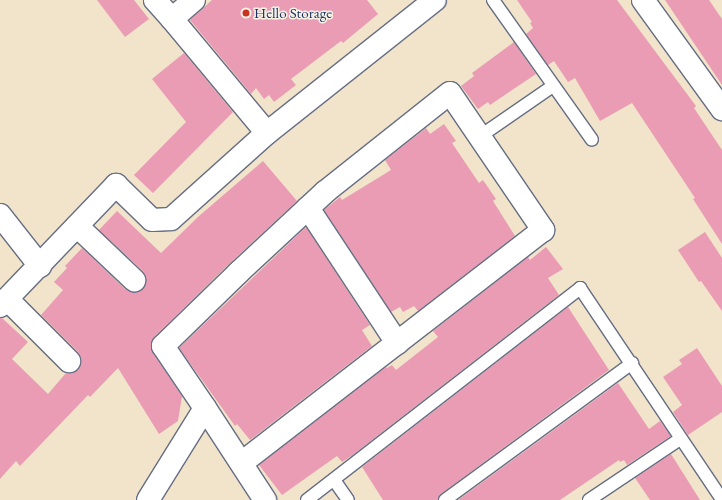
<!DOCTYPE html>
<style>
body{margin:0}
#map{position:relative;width:722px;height:500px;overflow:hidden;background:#f1e4ca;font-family:"EB Garamond",serif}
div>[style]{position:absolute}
.building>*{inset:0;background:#ea9cb4}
.roads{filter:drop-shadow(1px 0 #666e84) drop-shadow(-1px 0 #666e84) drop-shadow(0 1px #666e84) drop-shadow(0 -1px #666e84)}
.lane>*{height:12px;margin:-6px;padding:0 6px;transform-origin:6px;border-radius:6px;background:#fff}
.street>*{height:22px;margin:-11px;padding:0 11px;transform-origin:11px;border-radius:11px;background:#fff}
.dots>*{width:11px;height:11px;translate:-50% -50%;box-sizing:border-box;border:2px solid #f7f3e8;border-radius:50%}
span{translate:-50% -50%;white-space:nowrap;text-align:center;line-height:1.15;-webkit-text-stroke:3px #f7f3e8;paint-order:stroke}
.poi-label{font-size:15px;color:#1b2f5e}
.left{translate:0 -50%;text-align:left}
</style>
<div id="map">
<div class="building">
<i style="clip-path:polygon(97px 0,134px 0,149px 19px,125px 37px)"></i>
<i style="clip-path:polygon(212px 0,367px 0,378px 14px,343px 43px,341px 41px,291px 79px,296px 85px,274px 102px,269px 95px,264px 99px,256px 88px,251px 94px,190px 20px)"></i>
<i style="clip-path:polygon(517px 0,617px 0,696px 106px,694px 108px,722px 150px,722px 244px,693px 199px,695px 198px,632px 103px,600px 121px,575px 78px,568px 82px,554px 61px,548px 65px,526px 34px,533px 28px,530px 23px,532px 22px)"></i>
<i style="clip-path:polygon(665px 0,709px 0,722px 19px,722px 85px)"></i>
<i style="clip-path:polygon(514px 42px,536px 74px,490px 105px,488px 102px,478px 109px,461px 86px,474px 76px,472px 73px)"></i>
<i style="clip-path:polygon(184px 53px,233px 112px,153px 193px,134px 175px,186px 122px,152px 79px)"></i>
<i style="clip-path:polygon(444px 124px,456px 141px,452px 143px,479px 183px,483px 180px,496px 199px,493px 201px,515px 236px,418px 311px,414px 306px,403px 312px,400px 307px,391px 312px,324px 210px,340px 197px,342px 200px,391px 170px,385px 160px,421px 132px,426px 128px,430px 134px)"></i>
<i style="clip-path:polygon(263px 161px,297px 201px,230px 263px,154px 337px,151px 342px,153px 353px,182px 396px,178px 421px,159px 434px,118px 368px,90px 397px,88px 395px,20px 466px,16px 461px,0 479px,0 318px,2px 318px,28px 342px,12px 359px,48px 394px,66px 373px,72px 373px,78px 370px,81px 364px,81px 357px,78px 352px,41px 315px,63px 290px,54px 282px,67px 268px,65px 266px,82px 248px,125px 289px,131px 292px,138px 292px,143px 288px,146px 283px,146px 276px,143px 271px,99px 230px,117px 211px,161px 253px,199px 216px)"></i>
<i style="clip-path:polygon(306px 227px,370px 325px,362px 330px,372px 346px,250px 440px,237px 424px,235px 426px,179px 348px)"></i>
<i style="clip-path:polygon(705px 232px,722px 258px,722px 311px,701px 281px,699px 282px,678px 250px)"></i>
<i style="clip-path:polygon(546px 247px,563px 269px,548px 278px,559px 295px,354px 454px,342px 462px,337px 456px,282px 495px,259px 465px,386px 367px,387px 368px,392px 365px,396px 370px,438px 337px,433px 331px,528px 257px,530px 260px)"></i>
<i style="clip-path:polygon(568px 307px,609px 370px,441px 494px,438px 500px,383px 500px,362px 467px)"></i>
<i style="clip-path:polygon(697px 348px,722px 386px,722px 412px,688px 435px,673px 412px,682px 405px,663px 377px,682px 364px,679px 360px)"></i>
<i style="clip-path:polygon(618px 383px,649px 429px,660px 421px,671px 436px,627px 465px,624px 460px,620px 462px,619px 460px,560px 500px,458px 500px)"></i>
<i style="clip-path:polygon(671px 454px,700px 500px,650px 500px,635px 478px)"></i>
</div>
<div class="roads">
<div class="lane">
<i style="left:493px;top:0;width:171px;rotate:54.7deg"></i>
<i style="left:479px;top:137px;width:90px;rotate:-34.6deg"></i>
<i style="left:334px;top:480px;width:24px;rotate:55deg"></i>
<i style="left:307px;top:500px;width:346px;rotate:-37.8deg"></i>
<i style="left:580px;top:288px;width:254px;rotate:56.1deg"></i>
<i style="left:445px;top:500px;width:232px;rotate:-36.2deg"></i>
<i style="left:589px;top:500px;width:110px;rotate:-33.8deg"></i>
</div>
<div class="street">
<i style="left:155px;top:0;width:25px;rotate:48deg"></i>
<i style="left:172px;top:19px;width:29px;rotate:-41deg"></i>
<i style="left:643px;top:0;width:135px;rotate:54.1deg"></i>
<i style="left:172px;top:19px;width:148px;rotate:50.2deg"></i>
<i style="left:308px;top:208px;width:162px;rotate:56.6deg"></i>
<i style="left:0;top:215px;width:65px;rotate:51.9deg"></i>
<i style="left:77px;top:226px;width:79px;rotate:43.5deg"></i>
<i style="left:7px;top:299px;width:88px;rotate:45deg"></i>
<i style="left:0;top:306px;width:168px;rotate:-46.2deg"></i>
<i style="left:116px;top:185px;width:50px;rotate:44.2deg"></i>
<i style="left:152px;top:220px;width:19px;rotate:-3deg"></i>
<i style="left:171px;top:219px;width:129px;rotate:-41.9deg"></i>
<i style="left:267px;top:133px;width:214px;rotate:-38.4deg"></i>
<i style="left:205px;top:408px;width:75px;rotate:-124.1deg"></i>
<i style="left:163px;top:346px;width:106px;rotate:-44.2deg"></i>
<i style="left:239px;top:272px;width:117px;rotate:-42.9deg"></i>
<i style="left:325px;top:192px;width:159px;rotate:-38.4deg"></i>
<i style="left:450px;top:93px;width:166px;rotate:55.8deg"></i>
<i style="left:543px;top:230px;width:381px;rotate:142.3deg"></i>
<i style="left:148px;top:500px;width:108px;rotate:-58.2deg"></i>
<i style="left:205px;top:408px;width:110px;rotate:56.9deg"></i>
</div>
</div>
<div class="dots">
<i style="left:246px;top:13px;background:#c8321e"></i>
</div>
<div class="poi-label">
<span class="left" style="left:254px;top:13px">Hello Storage</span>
</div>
</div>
